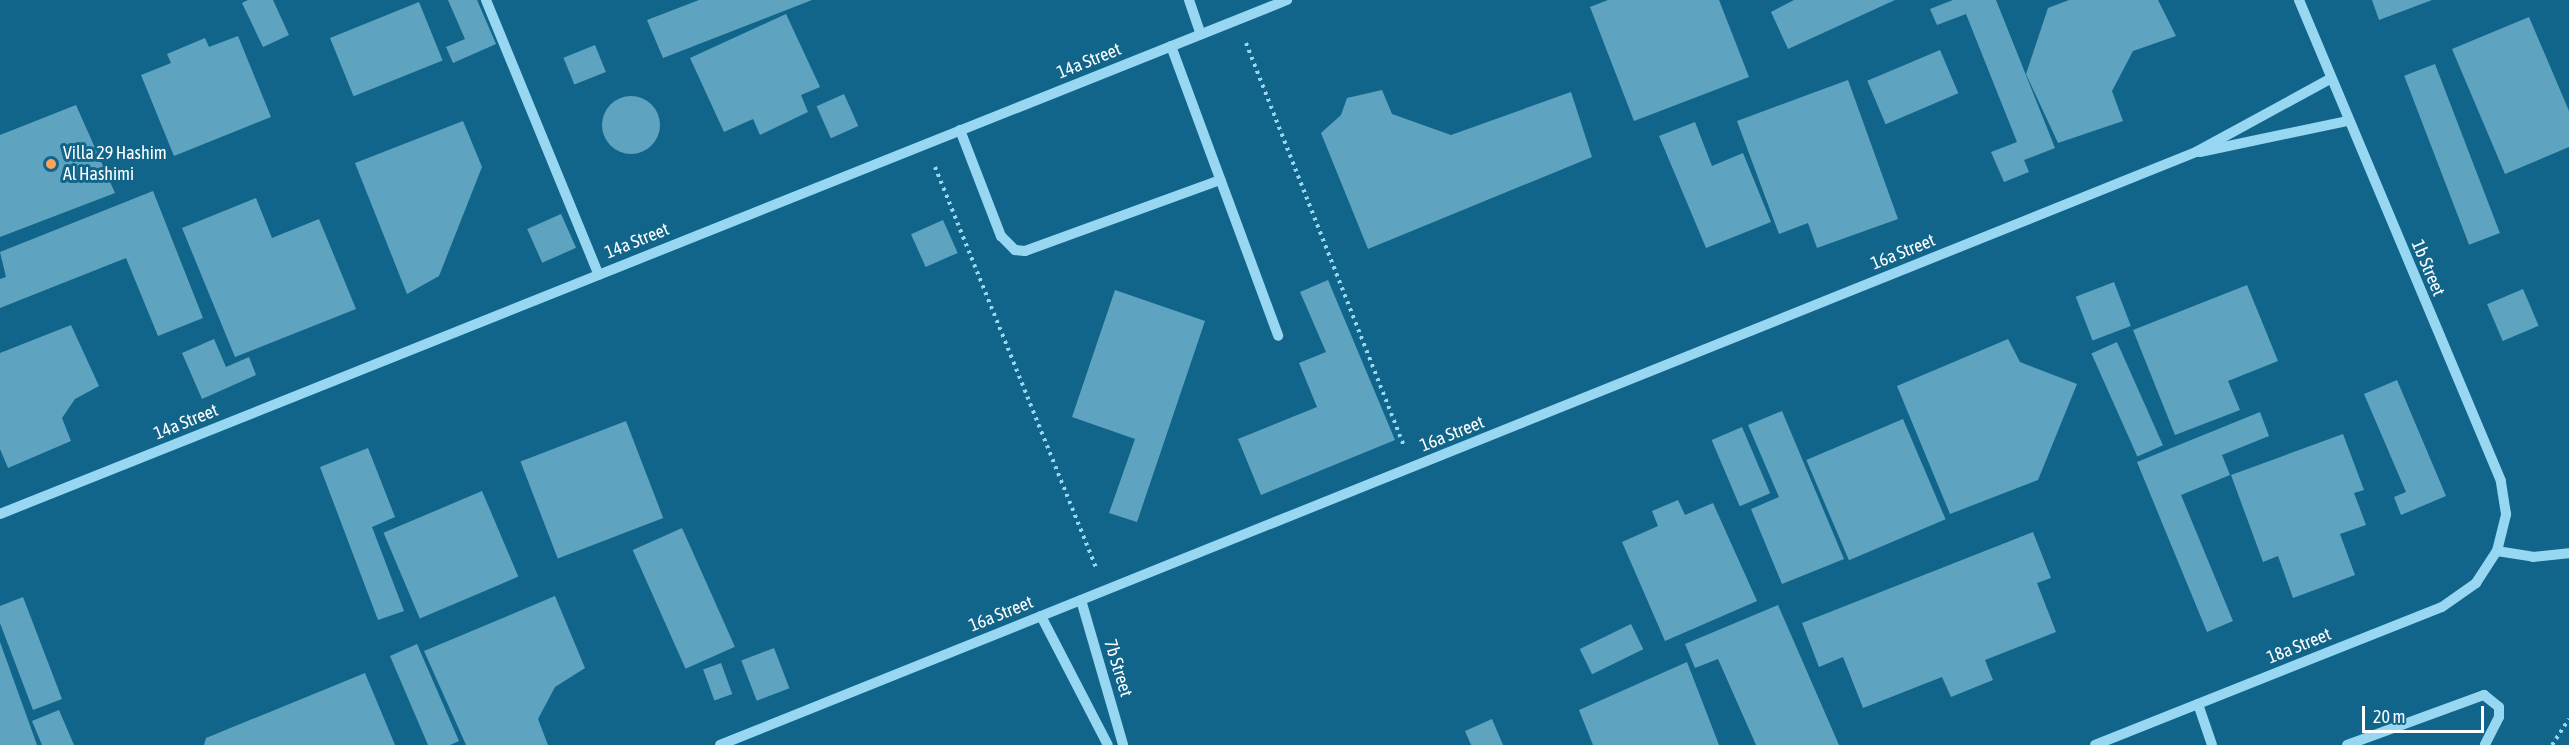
<!DOCTYPE html>
<style>
body{margin:0}
#map{position:relative;width:2569px;height:745px;overflow:hidden;background:#12658a;font-family:"Asap Condensed",sans-serif}
div>[style]{position:absolute}
.building>*{inset:0;background:#5ea4c1;transform-origin:0 0}
.round{border-radius:50%}
.path>*{height:4px;margin-top:-2px;transform-origin:0;background:repeating-linear-gradient(90deg,#97d7f1 0 3px,transparent 0 7.5px)}
.minor>*{height:10px;margin:-5px;padding:0 5px;transform-origin:5px;border-radius:5px;background:#97d7f1}
.dots>*{width:16px;height:16px;translate:-50% -50%;box-sizing:border-box;border:3px solid #12658a;border-radius:50%}
span{translate:-50% -50%;white-space:nowrap;text-align:center;line-height:1.15;-webkit-text-stroke:6px #12658a;paint-order:stroke}
.street-label{font-size:18px;color:#fff}
.poi-label{font-size:18px;color:#fff}
.left{translate:0 -50%;text-align:left}
.scale{position:absolute;left:2362px;top:706px;width:122px;height:27px;box-sizing:border-box;border:3px solid #fff;border-top:0;padding-left:8px;font-size:18px;line-height:21px;white-space:nowrap;color:#fff;-webkit-text-stroke:4px #12658a;paint-order:stroke}
</style>
<div id="map">
<div class="building">
<i style="clip-path:polygon(248px 0,273px 0,289px 35px,263px 47px,242px 3px)"></i>
<i style="clip-path:polygon(448px 0,477px 0,496px 44px,453px 63px,446px 47px,465px 39px)"></i>
<i style="clip-path:polygon(699px 0,812px 0,663px 58px,647px 20px)"></i>
<i style="clip-path:polygon(1608px 0,1719px 0,1749px 77px,1634px 121px,1590px 7px)"></i>
<i style="clip-path:polygon(1794px 0,1895px 0,1788px 49px,1771px 12px)"></i>
<i style="clip-path:polygon(1953px 0,1996px 0,2055px 148px,2024px 160px,2029px 172px,2004px 182px,1991px 152px,2017px 142px,1966px 14px,1937px 25px,1930px 9px)"></i>
<i style="clip-path:polygon(2069px 0,2158px 0,2176px 36px,2133px 51px,2112px 91px,2123px 121px,2058px 143px,2026px 74px,2048px 8px)"></i>
<i style="clip-path:polygon(2372px 0,2432px 0,2379px 20px)"></i>
<i style="left:419px;top:2px;width:63px;height:96px;rotate:68deg"></i>
<i style="clip-path:polygon(786px 14px,820px 87px,801px 95px,808px 112px,760px 135px,753px 119px,724px 132px,690px 58px)"></i>
<i style="clip-path:polygon(2529px 17px,2569px 111px,2569px 147px,2505px 174px,2452px 49px)"></i>
<i style="clip-path:polygon(238px 36px,271px 117px,174px 156px,141px 75px,171px 63px,167px 54px,205px 38px,209px 47px)"></i>
<i style="left:595px;top:45px;width:29px;height:34px;rotate:68deg"></i>
<i style="left:1940px;top:50px;width:47px;height:79px;rotate:67deg"></i>
<i style="left:2435px;top:64px;width:181px;height:33px;rotate:69deg"></i>
<i style="clip-path:polygon(1848px 80px,1898px 219px,1817px 248px,1808px 223px,1779px 234px,1737px 121px)"></i>
<i style="clip-path:polygon(1382px 90px,1392px 114px,1451px 135px,1571px 92px,1592px 157px,1368px 249px,1321px 133px,1341px 115px,1347px 98px)"></i>
<i style="left:844px;top:94px;width:35px;height:30px;rotate:66deg"></i>
<i class="round" style="left:602px;top:96px;width:58px;height:58px"></i>
<i style="clip-path:polygon(76px 105px,115px 193px,0 237px,0 135px)"></i>
<i style="clip-path:polygon(463px 121px,482px 167px,439px 276px,407px 294px,355px 163px)"></i>
<i style="clip-path:polygon(1695px 122px,1712px 166px,1743px 153px,1771px 222px,1706px 248px,1659px 136px)"></i>
<i style="clip-path:polygon(153px 191px,203px 318px,158px 336px,126px 258px,0 308px,0 279px,6px 277px,0 252px)"></i>
<i style="clip-path:polygon(256px 198px,272px 238px,319px 219px,356px 309px,235px 357px,182px 228px)"></i>
<i style="left:561px;top:214px;width:37px;height:37px;rotate:66deg"></i>
<i style="left:943px;top:220px;width:36px;height:35px;rotate:66deg"></i>
<i style="clip-path:polygon(1328px 280px,1395px 440px,1261px 495px,1238px 439px,1317px 407px,1299px 363px,1326px 352px,1300px 292px)"></i>
<i style="left:2114px;top:282px;width:47px;height:41px;rotate:69deg"></i>
<i style="clip-path:polygon(2247px 285px,2278px 361px,2228px 381px,2240px 410px,2175px 435px,2133px 330px)"></i>
<i style="left:2523px;top:289px;width:40px;height:39px;rotate:67deg"></i>
<i style="clip-path:polygon(1115px 290px,1205px 321px,1137px 522px,1109px 513px,1135px 439px,1072px 417px)"></i>
<i style="clip-path:polygon(71px 325px,99px 386px,75px 399px,62px 418px,71px 441px,8px 468px,0 449px,0 353px)"></i>
<i style="clip-path:polygon(214px 339px,226px 367px,249px 357px,256px 375px,202px 399px,182px 353px)"></i>
<i style="clip-path:polygon(2008px 339px,2020px 362px,2077px 384px,2038px 480px,1950px 514px,1897px 386px)"></i>
<i style="left:2117px;top:342px;width:113px;height:28px;rotate:66deg"></i>
<i style="clip-path:polygon(2397px 380px,2446px 496px,2401px 515px,2394px 497px,2406px 492px,2364px 394px)"></i>
<i style="clip-path:polygon(1782px 411px,1844px 559px,1782px 584px,1751px 509px,1779px 497px,1748px 425px)"></i>
<i style="clip-path:polygon(2260px 412px,2269px 436px,2222px 455px,2230px 475px,2181px 495px,2233px 621px,2207px 632px,2137px 462px)"></i>
<i style="left:1903px;top:419px;width:109px;height:105px;rotate:67deg"></i>
<i style="left:626px;top:421px;width:104px;height:113px;rotate:69deg"></i>
<i style="left:1742px;top:427px;width:72px;height:33px;rotate:67deg"></i>
<i style="clip-path:polygon(2343px 434px,2364px 490px,2354px 493px,2366px 525px,2340px 534px,2355px 575px,2293px 598px,2278px 556px,2263px 562px,2231px 475px)"></i>
<i style="clip-path:polygon(368px 448px,395px 517px,372px 527px,404px 611px,378px 620px,320px 467px)"></i>
<i style="left:482px;top:491px;width:93px;height:107px;rotate:67deg"></i>
<i style="clip-path:polygon(1678px 500px,1685px 515px,1713px 503px,1757px 601px,1665px 641px,1622px 542px,1658px 526px,1652px 511px)"></i>
<i style="left:682px;top:528px;width:130px;height:54px;rotate:66deg"></i>
<i style="clip-path:polygon(2033px 532px,2051px 578px,2037px 583px,2056px 632px,1985px 660px,1993px 680px,1951px 697px,1942px 677px,1863px 708px,1843px 657px,1819px 667px,1802px 623px)"></i>
<i style="clip-path:polygon(555px 596px,585px 668px,555px 687px,538px 719px,548px 745px,466px 745px,424px 651px)"></i>
<i style="clip-path:polygon(23px 597px,62px 699px,33px 710px,0 623px,0 606px)"></i>
<i style="clip-path:polygon(1778px 605px,1839px 745px,1756px 745px,1718px 659px,1695px 668px,1685px 644px)"></i>
<i style="left:1631px;top:624px;width:28px;height:57px;rotate:64deg"></i>
<i style="clip-path:polygon(0 642px,37px 745px,0 745px)"></i>
<i style="clip-path:polygon(417px 644px,459px 741px,450px 745px,428px 745px,390px 656px)"></i>
<i style="left:774px;top:648px;width:43px;height:35px;rotate:69deg"></i>
<i style="clip-path:polygon(1687px 662px,1719px 745px,1593px 745px,1579px 710px)"></i>
<i style="left:721px;top:663px;width:33px;height:19px;rotate:70deg"></i>
<i style="clip-path:polygon(365px 673px,395px 745px,204px 745px,206px 738px)"></i>
<i style="clip-path:polygon(59px 710px,74px 745px,42px 745px,32px 721px)"></i>
<i style="clip-path:polygon(1492px 719px,1503px 745px,1471px 745px,1465px 731px)"></i>
</div>
<div class="path">
<i style="left:1246px;top:43px;width:431px;rotate:68.6deg"></i>
<i style="left:935px;top:167px;width:431px;rotate:68.1deg"></i>
<i style="left:2552px;top:745px;width:31px;rotate:-57deg"></i>
</div>
<div class="minor">
<i style="left:486px;top:0;width:297px;rotate:67.7deg"></i>
<i style="left:1189px;top:0;width:36px;rotate:71deg"></i>
<i style="left:1171px;top:46px;width:309px;rotate:69.7deg"></i>
<i style="left:960px;top:130px;width:114px;rotate:68.9deg"></i>
<i style="left:1001px;top:236px;width:20px;rotate:45deg"></i>
<i style="left:1015px;top:250px;width:10px;rotate:6deg"></i>
<i style="left:1025px;top:251px;width:208px;rotate:-20deg"></i>
<i style="left:2200px;top:152px;width:150px;rotate:-11.9deg"></i>
<i style="left:0;top:514px;width:1386px;rotate:-21.77deg"></i>
<i style="left:2497px;top:551px;width:36px;rotate:9deg"></i>
<i style="left:2533px;top:557px;width:36px;rotate:-6deg"></i>
<i style="left:1081px;top:600px;width:151px;rotate:73.8deg"></i>
<i style="left:1041px;top:616px;width:145px;rotate:62.6deg"></i>
<i style="left:2198px;top:704px;width:43px;rotate:71.1deg"></i>
<i style="left:720px;top:745px;width:1591px;rotate:-21.89deg"></i>
<i style="left:2196px;top:152px;width:153px;rotate:-28.6deg"></i>
<i style="left:2095px;top:745px;width:373px;rotate:-21.7deg"></i>
<i style="left:2442px;top:607px;width:42px;rotate:-35.2deg"></i>
<i style="left:2476px;top:583px;width:38px;rotate:-57deg"></i>
<i style="left:2497px;top:551px;width:38px;rotate:-76deg"></i>
<i style="left:2506px;top:514px;width:33px;rotate:-99deg"></i>
<i style="left:2501px;top:481px;width:522px;rotate:-112.78deg"></i>
<i style="left:2347px;top:745px;width:146px;rotate:-20.1deg"></i>
<i style="left:2484px;top:695px;width:19px;rotate:39deg"></i>
<i style="left:2499px;top:707px;width:10px;rotate:90deg"></i>
<i style="left:2499px;top:717px;width:31px;rotate:117deg"></i>
</div>
<div class="dots">
<i style="left:51px;top:164px;background:#ffa457"></i>
</div>
<div class="street-label">
<span style="left:1089px;top:61px;rotate:-22deg">14a Street</span>
<span style="left:637px;top:241px;rotate:-22deg">14a Street</span>
<span style="left:1903px;top:252px;rotate:-22deg">16a Street</span>
<span style="left:2428px;top:268px;rotate:67deg">1b Street</span>
<span style="left:186px;top:422px;rotate:-22deg">14a Street</span>
<span style="left:1452px;top:434px;rotate:-22deg">16a Street</span>
<span style="left:1001px;top:614px;rotate:-22deg">16a Street</span>
<span style="left:2299px;top:646px;rotate:-22deg">18a Street</span>
<span style="left:1118px;top:668px;rotate:73deg">7b Street</span>
</div>
<div class="poi-label">
<span class="left" style="left:63px;top:164px">Villa 29 Hashim<br>Al Hashimi</span>
</div>
<div class="scale">20 m</div>
</div>
